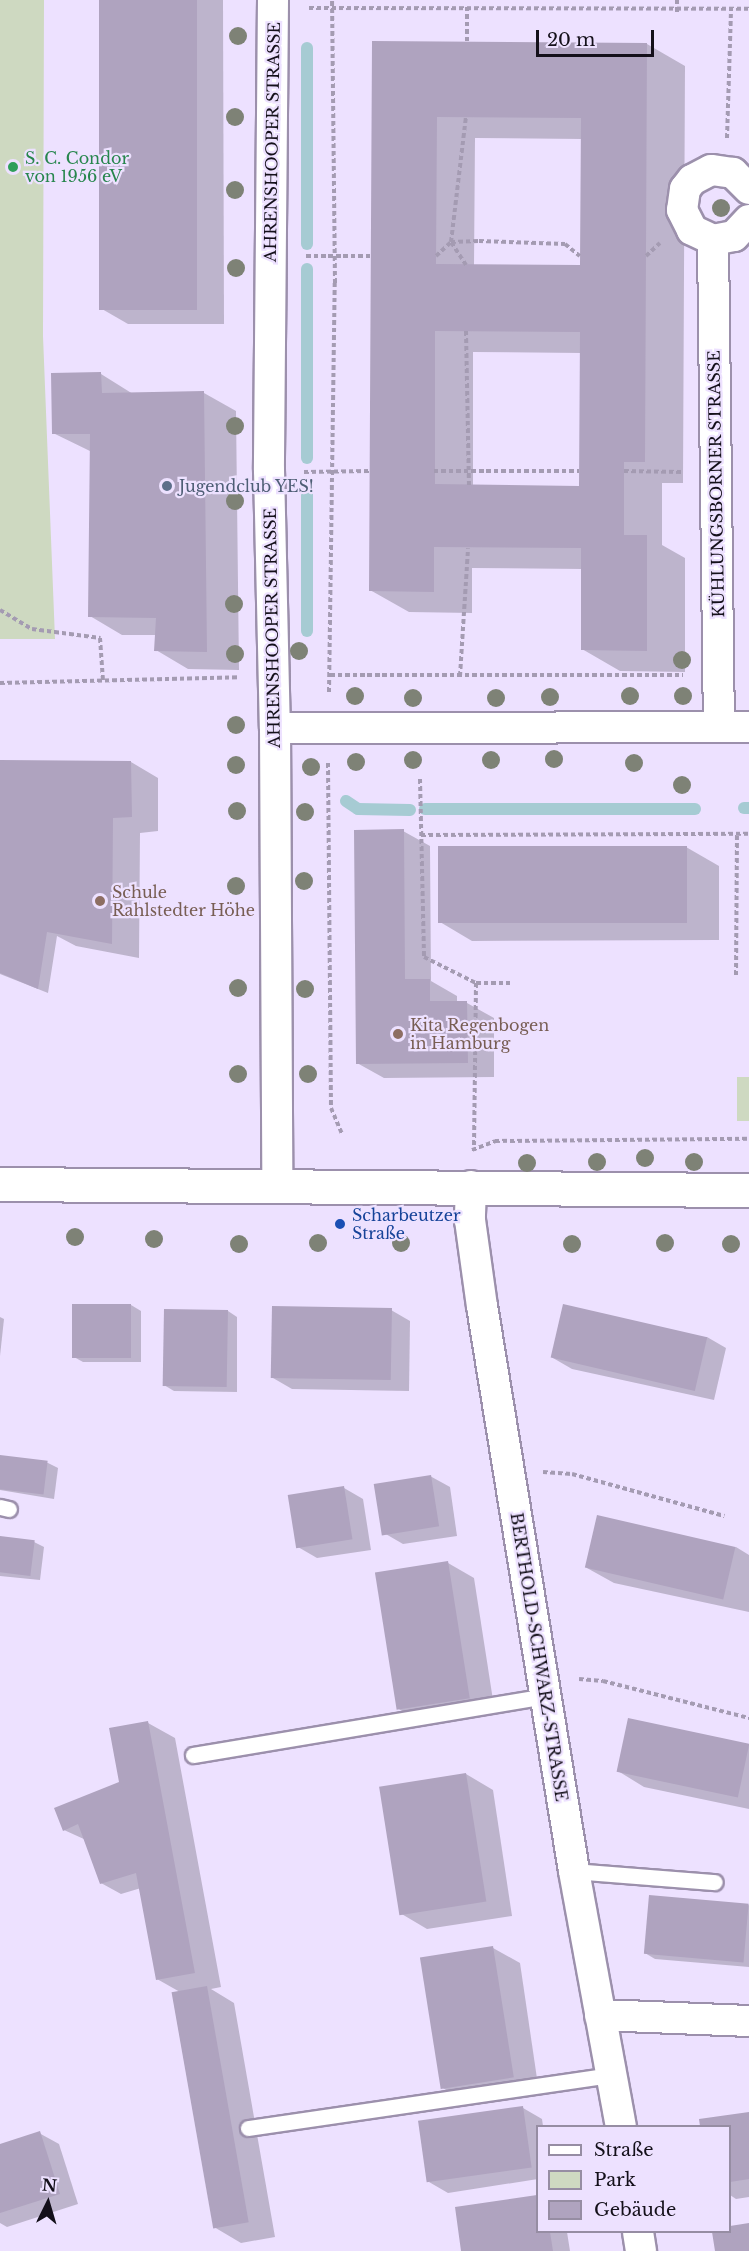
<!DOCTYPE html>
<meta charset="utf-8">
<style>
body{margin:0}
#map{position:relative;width:749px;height:2251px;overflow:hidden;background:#ede1ff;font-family:"Libre Baskerville",serif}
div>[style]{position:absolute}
.green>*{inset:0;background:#ced9c1;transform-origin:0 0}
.shadow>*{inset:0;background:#0003}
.stream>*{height:12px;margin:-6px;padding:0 6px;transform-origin:6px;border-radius:6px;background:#a6cbd3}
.building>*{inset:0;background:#afa3bf;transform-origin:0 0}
.path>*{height:4px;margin-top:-2px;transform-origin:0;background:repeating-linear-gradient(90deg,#a49bb2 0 4.5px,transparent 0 7.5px)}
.roads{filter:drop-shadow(2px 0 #9c90ac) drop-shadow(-2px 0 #9c90ac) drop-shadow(0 2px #9c90ac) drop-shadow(0 -2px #9c90ac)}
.lane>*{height:15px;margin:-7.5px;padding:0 7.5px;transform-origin:7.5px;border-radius:7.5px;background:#fff}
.street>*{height:30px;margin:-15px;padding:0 15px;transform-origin:15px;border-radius:15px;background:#fff}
.secondary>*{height:33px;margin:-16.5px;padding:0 16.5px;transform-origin:16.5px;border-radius:16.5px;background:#fff}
.trees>*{width:18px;height:18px;margin:-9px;border-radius:50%;background:#7e8276}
.dots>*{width:16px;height:16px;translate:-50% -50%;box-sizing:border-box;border:3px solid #ede1ff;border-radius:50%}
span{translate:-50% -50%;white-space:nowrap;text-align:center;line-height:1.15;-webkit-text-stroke:4.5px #ede1ff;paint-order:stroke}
.street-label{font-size:16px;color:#14101a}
.leisure-label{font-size:16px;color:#27864d}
.left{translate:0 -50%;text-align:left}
.service-label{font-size:16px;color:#4e5e75}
.education-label{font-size:16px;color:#785e54}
.transit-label{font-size:16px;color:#164399}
.legend{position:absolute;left:536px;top:2125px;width:195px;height:108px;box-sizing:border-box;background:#ede1ff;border:2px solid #968da3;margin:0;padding:8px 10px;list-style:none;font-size:18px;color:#14101a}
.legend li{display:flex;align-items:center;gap:12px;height:30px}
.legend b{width:30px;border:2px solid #968da3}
.north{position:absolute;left:18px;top:2173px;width:60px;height:60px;-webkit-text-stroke:4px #ede1ff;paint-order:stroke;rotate:5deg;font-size:16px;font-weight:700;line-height:24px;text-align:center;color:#14101a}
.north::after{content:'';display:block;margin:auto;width:21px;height:27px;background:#14101a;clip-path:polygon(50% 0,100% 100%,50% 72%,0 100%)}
.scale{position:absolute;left:536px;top:30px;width:118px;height:27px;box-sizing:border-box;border:3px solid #14101a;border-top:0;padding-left:8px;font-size:18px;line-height:21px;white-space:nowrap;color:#14101a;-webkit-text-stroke:4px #ede1ff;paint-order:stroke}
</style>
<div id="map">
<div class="green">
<i style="clip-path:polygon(0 0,44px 0,43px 336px,55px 639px,0 639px)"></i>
<i style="left:737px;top:1077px;width:12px;height:44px"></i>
</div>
<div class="shadow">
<i style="clip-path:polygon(101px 0,223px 0,224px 324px,128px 324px,102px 309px)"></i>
<i style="clip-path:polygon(evenodd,373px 43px,647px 44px,685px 66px,683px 483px,662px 483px,662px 545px,685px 558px,685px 672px,620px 671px,582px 649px,583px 569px,472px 568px,472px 613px,409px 612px,370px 590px,373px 43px,475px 138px,582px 139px,581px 267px,474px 266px,475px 138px,373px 43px,473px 352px,582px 353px,581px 487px,473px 486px,473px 352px)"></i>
<i style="clip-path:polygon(101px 374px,133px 394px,204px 393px,236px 411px,239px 670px,188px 669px,156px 650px,156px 635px,122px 635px,90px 616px,92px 452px,53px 433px)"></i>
<i style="clip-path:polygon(0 762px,131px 762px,158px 778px,158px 831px,140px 833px,139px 958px,76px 946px,57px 936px,48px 993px,0 974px)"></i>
<i style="clip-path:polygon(403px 831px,430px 846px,431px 981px,457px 996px,457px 1003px,467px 1003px,494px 1018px,494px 1077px,384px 1078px,357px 1063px)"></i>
<i style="clip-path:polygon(686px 847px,719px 866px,719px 940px,472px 941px,440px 922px)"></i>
<i style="clip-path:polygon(131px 1305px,141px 1311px,141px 1362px,83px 1362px,74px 1357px)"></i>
<i style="clip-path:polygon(391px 1310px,410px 1321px,409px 1391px,292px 1389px,273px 1378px)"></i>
<i style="clip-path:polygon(228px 1311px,237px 1317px,237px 1392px,174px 1391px,164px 1385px)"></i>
<i style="clip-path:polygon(0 1317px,4px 1319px,0 1356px)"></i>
<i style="clip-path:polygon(707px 1337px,726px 1348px,714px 1400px,572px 1369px,553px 1358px)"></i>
<i style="clip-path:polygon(0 1456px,48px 1463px,58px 1468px,54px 1499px,0 1490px)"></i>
<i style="clip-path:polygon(430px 1476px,450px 1487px,457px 1536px,403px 1544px,384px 1533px)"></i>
<i style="clip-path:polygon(344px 1488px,363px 1499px,371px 1550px,317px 1558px,298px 1547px)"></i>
<i style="clip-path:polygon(0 1538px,34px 1542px,44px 1547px,40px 1580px,0 1576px)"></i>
<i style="clip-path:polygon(736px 1547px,749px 1555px,749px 1612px,614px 1583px,587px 1568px)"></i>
<i style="clip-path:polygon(448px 1563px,474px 1578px,495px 1713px,424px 1724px,397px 1708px)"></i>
<i style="clip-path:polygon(148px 1723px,175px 1738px,221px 1987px,211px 1989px,234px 2003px,275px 2237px,241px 2243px,214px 2227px,180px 1992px,157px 1979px,141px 1888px,121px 1894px,101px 1883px,86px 1840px,64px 1830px,121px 1783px)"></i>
<i style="clip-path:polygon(749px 1746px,749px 1809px,644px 1787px,618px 1771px)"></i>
<i style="clip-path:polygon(466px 1774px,493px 1790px,512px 1916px,427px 1929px,400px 1913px)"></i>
<i style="clip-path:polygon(749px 1905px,749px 1967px,655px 1959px,645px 1953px)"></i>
<i style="clip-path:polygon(493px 1948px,520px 1963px,539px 2092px,468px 2103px,441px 2087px)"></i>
<i style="clip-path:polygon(523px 2108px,542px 2119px,543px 2126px,538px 2126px,538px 2179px,448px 2193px,429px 2182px)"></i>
<i style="clip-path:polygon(749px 2114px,749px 2197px,736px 2199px,730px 2195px,730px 2126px,701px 2126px,700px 2121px)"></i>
<i style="clip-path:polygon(39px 2133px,59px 2144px,78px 2204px,7px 2227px,0 2223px,0 2145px)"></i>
<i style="clip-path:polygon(538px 2196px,538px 2232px,567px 2232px,570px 2251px,463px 2251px,456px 2208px)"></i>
</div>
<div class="stream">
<i style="left:307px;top:244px;width:196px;rotate:-90deg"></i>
<i style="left:307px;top:458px;width:189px;rotate:-90deg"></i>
<i style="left:307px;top:631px;width:144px;rotate:-90deg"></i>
<i style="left:346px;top:801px;width:14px;rotate:34deg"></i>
<i style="left:358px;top:809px;width:52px;rotate:1.1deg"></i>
<i style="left:744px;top:808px;width:5px"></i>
<i style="left:425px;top:809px;width:270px"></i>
</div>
<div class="building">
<i style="left:99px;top:0;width:98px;height:310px"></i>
<i style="clip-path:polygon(evenodd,372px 41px,647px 43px,645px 462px,624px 462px,624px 535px,647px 535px,647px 651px,581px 650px,581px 548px,434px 547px,434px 592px,369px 591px,372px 41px,437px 117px,581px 118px,580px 265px,436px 264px,437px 117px,372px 41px,435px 331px,580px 332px,579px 486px,435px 484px,435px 331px)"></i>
<i style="clip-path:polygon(101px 372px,102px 393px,204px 391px,207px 652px,154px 651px,156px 618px,88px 617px,90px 434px,52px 434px,51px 373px)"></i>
<i style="clip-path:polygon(0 760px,131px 761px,132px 817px,113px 818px,112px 944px,47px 932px,38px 989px,0 973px)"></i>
<i style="clip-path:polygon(404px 829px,405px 979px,430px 979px,430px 1001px,467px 1001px,468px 1063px,356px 1064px,354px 830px)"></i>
<i style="left:438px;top:846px;width:249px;height:77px"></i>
<i style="left:72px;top:1304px;width:59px;height:54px"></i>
<i style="left:563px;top:1304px;width:148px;height:55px;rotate:13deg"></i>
<i style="left:272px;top:1306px;width:120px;height:72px;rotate:1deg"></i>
<i style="left:164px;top:1309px;width:64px;height:77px;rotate:1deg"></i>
<i style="left:0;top:1455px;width:48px;height:34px;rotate:7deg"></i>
<i style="left:431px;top:1475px;width:52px;height:58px;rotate:81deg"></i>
<i style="left:344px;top:1486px;width:54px;height:57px;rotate:81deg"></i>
<i style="left:597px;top:1515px;width:142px;height:54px;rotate:13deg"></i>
<i style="left:0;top:1536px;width:35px;height:36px;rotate:7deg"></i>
<i style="left:448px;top:1561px;width:139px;height:74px;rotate:81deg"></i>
<i style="left:628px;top:1718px;width:124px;height:55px;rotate:12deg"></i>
<i style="clip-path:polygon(148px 1721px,195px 1973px,156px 1980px,136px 1873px,100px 1884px,78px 1824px,63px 1831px,54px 1808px,119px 1782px,109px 1728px)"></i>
<i style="left:466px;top:1773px;width:130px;height:88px;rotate:81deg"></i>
<i style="left:649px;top:1895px;width:100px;height:59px;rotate:5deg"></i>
<i style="left:493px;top:1946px;width:133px;height:74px;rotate:81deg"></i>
<i style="left:207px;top:1986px;width:240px;height:36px;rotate:80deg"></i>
<i style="left:523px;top:2106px;width:62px;height:106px;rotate:82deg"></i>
<i style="clip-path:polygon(749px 2112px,749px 2179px,730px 2182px,730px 2126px,700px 2126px,699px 2119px)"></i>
<i style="clip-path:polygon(40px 2131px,60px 2194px,0 2213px,0 2144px)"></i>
<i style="clip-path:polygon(537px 2195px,537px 2232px,550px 2232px,553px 2251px,461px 2251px,455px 2207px)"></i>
<i style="clip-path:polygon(749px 2223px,749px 2251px,715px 2251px,712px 2232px,729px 2232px,730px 2226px)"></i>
</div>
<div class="path">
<i style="left:677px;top:0;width:12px;rotate:90deg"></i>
<i style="left:309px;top:8px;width:440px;rotate:0.1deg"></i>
<i style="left:467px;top:41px;width:34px;rotate:-90deg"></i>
<i style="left:727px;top:138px;width:129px;rotate:-88.2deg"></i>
<i style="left:306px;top:256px;width:65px"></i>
<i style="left:436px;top:256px;width:21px;rotate:-43deg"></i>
<i style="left:451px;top:242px;width:28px;rotate:-2deg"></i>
<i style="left:479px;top:241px;width:86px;rotate:2deg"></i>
<i style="left:565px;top:244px;width:19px;rotate:39deg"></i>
<i style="left:646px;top:256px;width:19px;rotate:-43deg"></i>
<i style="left:466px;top:265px;width:27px;rotate:-123deg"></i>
<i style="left:451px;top:242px;width:126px;rotate:-83.2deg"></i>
<i style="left:466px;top:331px;width:154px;rotate:88.9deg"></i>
<i style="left:434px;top:471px;width:145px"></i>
<i style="left:624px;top:471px;width:58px;rotate:1deg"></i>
<i style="left:304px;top:472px;width:65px;rotate:-0.9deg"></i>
<i style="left:0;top:610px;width:37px;rotate:31deg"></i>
<i style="left:32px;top:629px;width:69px;rotate:7.5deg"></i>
<i style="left:100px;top:638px;width:43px;rotate:86deg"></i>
<i style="left:330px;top:675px;width:353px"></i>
<i style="left:460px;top:676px;width:128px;rotate:-86.4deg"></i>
<i style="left:0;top:683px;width:240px;rotate:-1.4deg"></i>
<i style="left:329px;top:692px;width:409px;rotate:-89.2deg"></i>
<i style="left:335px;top:283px;width:283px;rotate:-90.6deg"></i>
<i style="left:328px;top:763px;width:345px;rotate:89.5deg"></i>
<i style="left:331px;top:1108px;width:28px;rotate:67deg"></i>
<i style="left:420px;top:779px;width:178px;rotate:88.7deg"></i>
<i style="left:424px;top:957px;width:58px;rotate:26.6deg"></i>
<i style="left:476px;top:983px;width:168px;rotate:90.7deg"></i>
<i style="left:421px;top:835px;width:328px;rotate:-0.2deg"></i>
<i style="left:736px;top:975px;width:141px;rotate:-89.6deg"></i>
<i style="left:476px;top:983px;width:36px"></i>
<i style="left:472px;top:1150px;width:25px;rotate:-21deg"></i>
<i style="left:495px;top:1141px;width:254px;rotate:-0.5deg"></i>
<i style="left:543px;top:1472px;width:29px;rotate:4deg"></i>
<i style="left:572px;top:1474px;width:158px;rotate:15.4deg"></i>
<i style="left:579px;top:1679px;width:24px;rotate:5deg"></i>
<i style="left:603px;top:1681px;width:151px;rotate:14.2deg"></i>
</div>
<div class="roads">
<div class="lane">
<i style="left:0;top:1507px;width:9px;rotate:13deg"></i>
<i style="left:193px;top:1755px;width:357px;rotate:-9.5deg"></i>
<i style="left:574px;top:1871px;width:141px;rotate:4.5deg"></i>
<i style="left:248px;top:2128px;width:367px;rotate:-8.3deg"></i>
</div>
<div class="street">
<i style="left:273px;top:0;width:470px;rotate:90.5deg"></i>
<i style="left:269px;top:470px;width:258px;rotate:88.7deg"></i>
<i style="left:275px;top:728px;width:457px;rotate:89.7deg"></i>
<i style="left:749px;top:189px;width:23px;rotate:-135deg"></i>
<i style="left:733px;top:173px;width:22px;rotate:-172deg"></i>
<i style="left:711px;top:170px;width:21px;rotate:152deg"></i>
<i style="left:692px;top:180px;width:11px;rotate:128deg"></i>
<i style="left:685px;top:189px;width:21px;rotate:98deg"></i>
<i style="left:682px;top:210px;width:22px;rotate:63deg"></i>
<i style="left:692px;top:230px;width:23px;rotate:25deg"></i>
<i style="left:713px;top:240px;width:21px;rotate:-11deg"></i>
<i style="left:734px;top:236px;width:22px;rotate:-47deg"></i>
<i style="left:713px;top:240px;width:487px;rotate:89.3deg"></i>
<i style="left:275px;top:728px;width:474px;rotate:-0.1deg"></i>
<i style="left:471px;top:1186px;width:34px;rotate:92deg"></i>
<i style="left:470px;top:1220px;width:87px;rotate:82.1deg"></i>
<i style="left:482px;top:1306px;width:572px;rotate:80.75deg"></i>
<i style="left:574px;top:1871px;width:259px;rotate:79.6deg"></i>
<i style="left:600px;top:2015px;width:149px;rotate:2.3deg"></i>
<i style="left:638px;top:2232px;width:19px;rotate:81deg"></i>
</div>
<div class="secondary">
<i style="left:0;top:1184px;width:749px;rotate:0.46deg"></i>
</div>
</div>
<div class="trees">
<i style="left:238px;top:36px"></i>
<i style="left:235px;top:117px"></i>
<i style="left:235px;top:190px"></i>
<i style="left:721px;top:208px"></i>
<i style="left:236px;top:268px"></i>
<i style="left:235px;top:426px"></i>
<i style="left:235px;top:501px"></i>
<i style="left:234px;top:604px"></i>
<i style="left:299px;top:651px"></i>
<i style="left:235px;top:654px"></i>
<i style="left:682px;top:660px"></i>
<i style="left:355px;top:696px"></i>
<i style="left:630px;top:696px"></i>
<i style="left:683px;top:696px"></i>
<i style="left:550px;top:697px"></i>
<i style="left:413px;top:698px"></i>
<i style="left:496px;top:698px"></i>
<i style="left:236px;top:725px"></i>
<i style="left:554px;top:759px"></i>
<i style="left:413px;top:760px"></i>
<i style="left:491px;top:760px"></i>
<i style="left:356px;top:762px"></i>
<i style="left:634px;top:763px"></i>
<i style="left:236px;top:765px"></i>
<i style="left:311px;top:767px"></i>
<i style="left:682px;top:785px"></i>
<i style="left:237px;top:811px"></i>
<i style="left:305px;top:812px"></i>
<i style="left:304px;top:881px"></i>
<i style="left:236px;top:886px"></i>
<i style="left:238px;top:988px"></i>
<i style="left:305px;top:989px"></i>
<i style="left:238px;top:1074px"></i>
<i style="left:308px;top:1074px"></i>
<i style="left:645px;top:1158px"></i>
<i style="left:597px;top:1162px"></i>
<i style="left:694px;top:1162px"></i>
<i style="left:527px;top:1163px"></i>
<i style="left:75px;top:1237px"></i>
<i style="left:154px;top:1239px"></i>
<i style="left:318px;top:1243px"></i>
<i style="left:401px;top:1243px"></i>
<i style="left:665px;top:1243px"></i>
<i style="left:239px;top:1244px"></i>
<i style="left:572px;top:1244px"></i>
<i style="left:731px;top:1244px"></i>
</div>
<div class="dots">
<i style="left:13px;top:167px;background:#2e9e5b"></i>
<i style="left:167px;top:486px;background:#5c6f8a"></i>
<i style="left:100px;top:901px;background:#8d6e63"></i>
<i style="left:398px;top:1034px;background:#8d6e63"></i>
<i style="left:340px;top:1224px;background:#1a4fb4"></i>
</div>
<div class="street-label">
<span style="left:272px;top:142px;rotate:-89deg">AHRENSHOOPER STRASSE</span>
<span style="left:716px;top:484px;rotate:-91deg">KÜHLUNGSBORNER STRASSE</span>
<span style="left:272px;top:628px;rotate:-91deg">AHRENSHOOPER STRASSE</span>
<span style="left:539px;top:1657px;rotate:81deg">BERTHOLD-SCHWARZ-STRASSE</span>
</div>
<div class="leisure-label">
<span class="left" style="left:25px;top:167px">S. C. Condor<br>von 1956 eV</span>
</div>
<div class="service-label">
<span class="left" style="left:179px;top:486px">Jugendclub YES!</span>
</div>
<div class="education-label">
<span class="left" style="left:112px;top:901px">Schule<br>Rahlstedter Höhe</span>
<span class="left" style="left:410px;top:1034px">Kita Regenbogen<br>in Hamburg</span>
</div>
<div class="transit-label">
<span class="left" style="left:352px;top:1224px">Scharbeutzer<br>Straße</span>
</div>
<ul class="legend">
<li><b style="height:8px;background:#fff"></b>Straße</li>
<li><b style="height:16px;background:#ced9c1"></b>Park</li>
<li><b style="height:16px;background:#afa3bf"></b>Gebäude</li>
</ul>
<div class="north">N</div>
<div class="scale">20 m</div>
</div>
